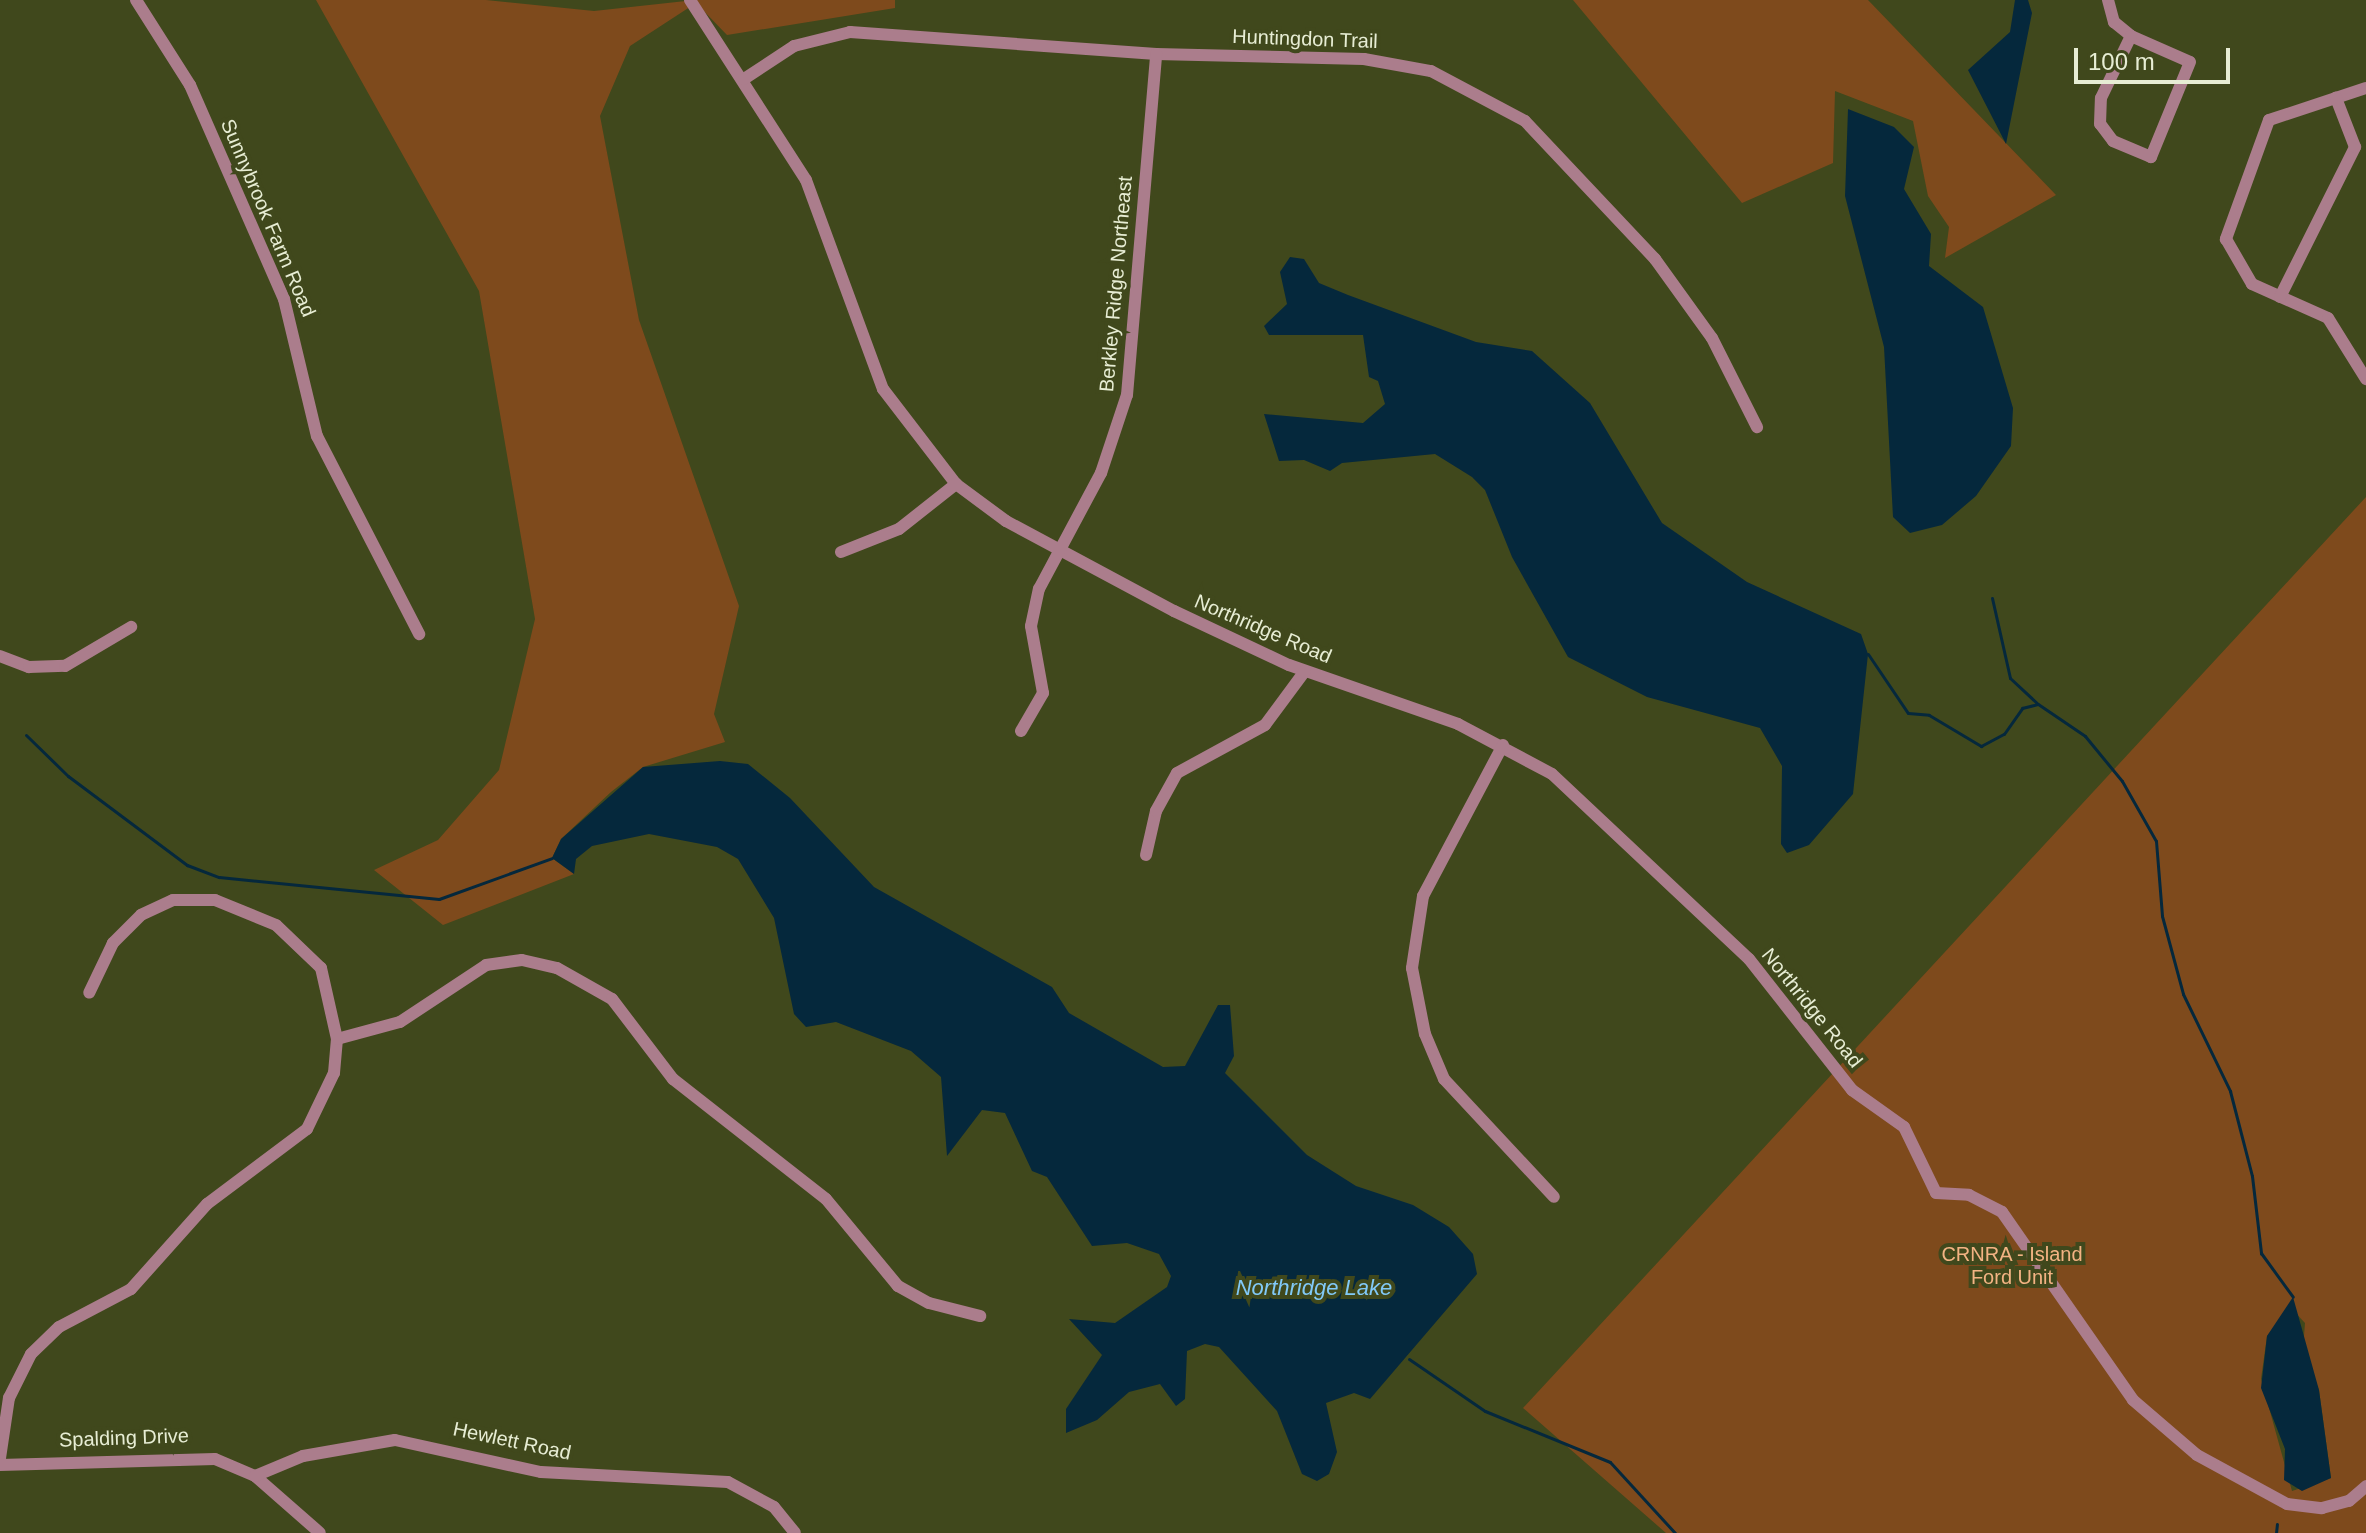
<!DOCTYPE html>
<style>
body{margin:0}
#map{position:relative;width:2366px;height:1533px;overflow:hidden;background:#40481c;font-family:Helvetica,sans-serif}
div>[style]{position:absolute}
.green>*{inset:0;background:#7e4a1c}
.water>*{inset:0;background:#05283c}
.stream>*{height:3px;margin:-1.5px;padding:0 1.5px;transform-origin:1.5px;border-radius:1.5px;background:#05283c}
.minor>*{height:12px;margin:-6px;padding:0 6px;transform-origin:6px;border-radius:6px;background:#ab7d8c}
span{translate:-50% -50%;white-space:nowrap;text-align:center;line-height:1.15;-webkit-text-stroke:8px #40481c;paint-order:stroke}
.street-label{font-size:20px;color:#e7edd4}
.park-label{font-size:20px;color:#f3b383}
.water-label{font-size:22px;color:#81c9f7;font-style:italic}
.scale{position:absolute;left:2074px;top:48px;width:156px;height:36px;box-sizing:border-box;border:4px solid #e7edd4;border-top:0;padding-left:10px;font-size:24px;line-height:28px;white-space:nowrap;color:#e7edd4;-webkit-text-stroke:6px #40481c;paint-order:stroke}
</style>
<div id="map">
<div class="green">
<i style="clip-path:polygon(316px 0,486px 0,594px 11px,695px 0,895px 0,895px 8px,727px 35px,696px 3px,630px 46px,600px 116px,639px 320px,739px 606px,714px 714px,725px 742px,643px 767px,611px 792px,561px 839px,552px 858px,574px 874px,443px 925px,374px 870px,438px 840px,499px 770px,535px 619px,479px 291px)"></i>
<i style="clip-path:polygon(1573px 0,1868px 0,2056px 195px,1945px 258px,1949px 227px,1928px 196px,1913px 121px,1835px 91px,1833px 163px,1742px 203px)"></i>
<i style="clip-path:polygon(evenodd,2366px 497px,2366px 1533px,1666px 1533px,1523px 1408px,2366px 497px,2290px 1307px,2305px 1323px,2303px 1349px,2319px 1390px,2331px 1478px,2292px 1491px,2261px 1379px,2267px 1336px,2290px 1307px)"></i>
</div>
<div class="water">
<i style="clip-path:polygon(2015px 0,2028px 0,2032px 13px,2006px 144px,1968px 70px,2010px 32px)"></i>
<i style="clip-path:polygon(1848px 109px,1894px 127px,1914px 147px,1904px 189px,1931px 234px,1929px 266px,1983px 307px,2013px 408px,2011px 446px,1976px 496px,1942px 525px,1910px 533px,1893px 517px,1884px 347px,1845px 196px)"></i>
<i style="clip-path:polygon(1290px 257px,1304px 259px,1319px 283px,1348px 295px,1476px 342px,1532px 351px,1590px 403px,1662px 523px,1747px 582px,1861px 634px,1868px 654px,1853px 794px,1809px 845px,1787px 853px,1781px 844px,1782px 766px,1760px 728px,1647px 697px,1568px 657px,1512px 557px,1485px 490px,1472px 477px,1435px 454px,1342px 463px,1330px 471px,1304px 460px,1279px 461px,1264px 414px,1363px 423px,1385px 404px,1378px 381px,1369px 377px,1363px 335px,1269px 335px,1264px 326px,1287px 304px,1280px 272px)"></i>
<i style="clip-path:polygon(720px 761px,748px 764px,790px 798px,874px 887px,1052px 987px,1069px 1013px,1163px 1067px,1185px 1066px,1218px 1005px,1230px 1005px,1234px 1056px,1225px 1073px,1307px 1155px,1356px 1186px,1413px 1205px,1449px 1227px,1473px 1254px,1477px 1274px,1370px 1399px,1354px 1393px,1326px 1403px,1337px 1452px,1329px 1474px,1317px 1481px,1302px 1474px,1277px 1411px,1219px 1347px,1205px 1344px,1187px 1351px,1185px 1399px,1176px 1406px,1160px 1384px,1129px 1392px,1097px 1420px,1066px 1433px,1066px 1409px,1102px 1355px,1069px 1319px,1115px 1323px,1167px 1287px,1171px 1276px,1159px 1254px,1127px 1243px,1092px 1246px,1047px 1177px,1032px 1171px,1005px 1113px,982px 1110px,947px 1156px,941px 1077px,911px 1051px,836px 1022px,806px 1027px,794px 1014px,774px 918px,738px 859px,717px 847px,649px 834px,592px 846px,576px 859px,574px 874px,552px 858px,561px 839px,643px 767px)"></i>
<i style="clip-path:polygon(2293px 1297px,2319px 1390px,2331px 1478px,2302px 1491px,2284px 1480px,2285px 1449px,2261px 1388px,2267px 1336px)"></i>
</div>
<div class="stream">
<i style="left:1992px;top:598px;width:82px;rotate:77.3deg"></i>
<i style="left:2010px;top:678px;width:37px;rotate:43deg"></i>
<i style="left:1868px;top:654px;width:71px;rotate:55.9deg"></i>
<i style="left:1908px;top:713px;width:21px;rotate:5deg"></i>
<i style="left:1929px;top:715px;width:61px;rotate:30.8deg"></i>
<i style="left:1981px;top:746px;width:26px;rotate:-28deg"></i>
<i style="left:2004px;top:734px;width:32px;rotate:-55deg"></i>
<i style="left:2022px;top:708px;width:16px;rotate:-14deg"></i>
<i style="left:2038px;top:704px;width:57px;rotate:34.2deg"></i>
<i style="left:2085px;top:736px;width:58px;rotate:50.6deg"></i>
<i style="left:2122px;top:781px;width:69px;rotate:60.5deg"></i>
<i style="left:2156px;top:841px;width:75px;rotate:85.4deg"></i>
<i style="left:2162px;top:916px;width:81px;rotate:74.9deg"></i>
<i style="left:2183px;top:994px;width:108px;rotate:64.1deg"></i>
<i style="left:2230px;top:1091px;width:88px;rotate:75.5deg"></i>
<i style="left:2252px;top:1176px;width:78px;rotate:83.3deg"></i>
<i style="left:2261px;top:1253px;width:54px;rotate:54deg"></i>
<i style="left:26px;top:735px;width:59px;rotate:44.3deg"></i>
<i style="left:68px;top:776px;width:149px;rotate:36.8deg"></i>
<i style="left:187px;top:865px;width:34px;rotate:21deg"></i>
<i style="left:219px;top:877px;width:221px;rotate:5.7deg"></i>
<i style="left:439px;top:899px;width:120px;rotate:-19.9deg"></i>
<i style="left:1409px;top:1359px;width:92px;rotate:34.4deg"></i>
<i style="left:1485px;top:1411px;width:135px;rotate:22.2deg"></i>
<i style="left:1610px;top:1462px;width:96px;rotate:47.5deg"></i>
<i style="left:2276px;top:1533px;width:9px;rotate:-84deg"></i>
</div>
<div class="minor">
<i style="left:136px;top:0;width:101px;rotate:57.6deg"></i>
<i style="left:190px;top:85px;width:234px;rotate:66.3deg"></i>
<i style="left:284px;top:299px;width:141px;rotate:76.5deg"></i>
<i style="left:317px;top:436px;width:223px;rotate:62.7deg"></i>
<i style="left:690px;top:0;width:214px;rotate:57.2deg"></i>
<i style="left:806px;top:180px;width:223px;rotate:69.8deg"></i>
<i style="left:883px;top:389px;width:120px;rotate:52.5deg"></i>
<i style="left:956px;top:484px;width:62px;rotate:36.5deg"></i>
<i style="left:1006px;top:521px;width:191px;rotate:28.2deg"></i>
<i style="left:1174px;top:611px;width:127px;rotate:25.2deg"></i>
<i style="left:1289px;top:665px;width:179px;rotate:19.2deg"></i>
<i style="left:1458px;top:724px;width:106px;rotate:28deg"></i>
<i style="left:1552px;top:774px;width:270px;rotate:43.2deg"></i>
<i style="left:1749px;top:959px;width:167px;rotate:51.8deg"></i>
<i style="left:1852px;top:1090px;width:64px;rotate:35.4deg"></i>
<i style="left:1904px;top:1127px;width:73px;rotate:64.1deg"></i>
<i style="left:1936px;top:1193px;width:33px;rotate:3deg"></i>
<i style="left:1969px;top:1195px;width:37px;rotate:27deg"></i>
<i style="left:2002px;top:1212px;width:229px;rotate:55.1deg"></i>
<i style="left:2133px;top:1400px;width:84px;rotate:40.7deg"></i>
<i style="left:2197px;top:1455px;width:102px;rotate:28.6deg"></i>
<i style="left:2287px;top:1504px;width:35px;rotate:7deg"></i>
<i style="left:2322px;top:1508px;width:28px;rotate:-15deg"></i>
<i style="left:2349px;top:1501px;width:23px;rotate:-41deg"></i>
<i style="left:2108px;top:0;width:23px;rotate:75deg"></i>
<i style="left:2114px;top:22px;width:22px;rotate:39deg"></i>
<i style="left:2131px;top:36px;width:64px;rotate:23.8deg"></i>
<i style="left:2190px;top:62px;width:103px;rotate:112.3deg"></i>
<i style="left:2151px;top:157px;width:41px;rotate:-157.2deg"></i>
<i style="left:2113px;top:141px;width:21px;rotate:-127deg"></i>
<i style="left:2100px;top:124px;width:26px;rotate:-88deg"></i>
<i style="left:2101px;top:98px;width:69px;rotate:-64.2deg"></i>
<i style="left:744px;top:79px;width:60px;rotate:-33.4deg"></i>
<i style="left:794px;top:46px;width:58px;rotate:-14deg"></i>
<i style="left:850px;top:32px;width:307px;rotate:4.1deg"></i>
<i style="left:1156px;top:54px;width:208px;rotate:1.4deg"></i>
<i style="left:1364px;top:59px;width:68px;rotate:10.2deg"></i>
<i style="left:1431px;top:71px;width:106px;rotate:28deg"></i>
<i style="left:1525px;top:121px;width:190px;rotate:46.7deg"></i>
<i style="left:1655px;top:259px;width:97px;rotate:54.2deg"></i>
<i style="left:1712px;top:338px;width:100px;rotate:63.2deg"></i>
<i style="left:2366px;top:88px;width:102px;rotate:161.7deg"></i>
<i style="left:2269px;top:120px;width:127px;rotate:109.9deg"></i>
<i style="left:2226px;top:239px;width:52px;rotate:60deg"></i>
<i style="left:2252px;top:284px;width:83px;rotate:24.1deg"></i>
<i style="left:2328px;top:318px;width:72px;rotate:58.1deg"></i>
<i style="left:2280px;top:297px;width:168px;rotate:-63.4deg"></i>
<i style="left:2355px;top:147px;width:53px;rotate:-111.2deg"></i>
<i style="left:841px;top:552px;width:62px;rotate:-21.6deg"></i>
<i style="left:899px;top:529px;width:73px;rotate:-38.3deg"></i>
<i style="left:0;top:656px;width:31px;rotate:21deg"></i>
<i style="left:29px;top:667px;width:36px;rotate:-2deg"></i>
<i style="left:65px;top:666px;width:77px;rotate:-30.6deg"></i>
<i style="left:1021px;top:731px;width:44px;rotate:-59.9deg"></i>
<i style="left:1043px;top:693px;width:68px;rotate:-100.2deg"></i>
<i style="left:1031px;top:626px;width:38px;rotate:-78deg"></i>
<i style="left:1039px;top:589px;width:132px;rotate:-61.9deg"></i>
<i style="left:1101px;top:473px;width:82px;rotate:-71.6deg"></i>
<i style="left:1127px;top:395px;width:342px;rotate:-85.1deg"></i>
<i style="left:1503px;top:745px;width:171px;rotate:117.9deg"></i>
<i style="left:1423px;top:896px;width:73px;rotate:98.7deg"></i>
<i style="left:1412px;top:968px;width:67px;rotate:78.9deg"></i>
<i style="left:1425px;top:1034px;width:49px;rotate:67.1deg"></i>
<i style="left:1444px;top:1079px;width:161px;rotate:47deg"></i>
<i style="left:1146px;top:855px;width:45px;rotate:-77.2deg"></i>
<i style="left:1156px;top:811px;width:43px;rotate:-61.1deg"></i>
<i style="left:1177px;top:773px;width:100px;rotate:-28.6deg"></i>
<i style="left:1265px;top:725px;width:67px;rotate:-53.5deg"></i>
<i style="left:337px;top:1039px;width:65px;rotate:-15.1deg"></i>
<i style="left:400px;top:1022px;width:103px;rotate:-33.5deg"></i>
<i style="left:486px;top:965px;width:36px;rotate:-8deg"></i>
<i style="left:522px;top:960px;width:36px;rotate:13deg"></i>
<i style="left:557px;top:968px;width:63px;rotate:29.4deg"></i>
<i style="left:612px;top:999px;width:101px;rotate:52.7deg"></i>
<i style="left:673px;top:1079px;width:194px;rotate:38.1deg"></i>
<i style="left:826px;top:1199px;width:113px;rotate:50.4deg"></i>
<i style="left:898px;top:1286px;width:35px;rotate:29deg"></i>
<i style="left:929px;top:1303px;width:53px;rotate:14.3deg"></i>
<i style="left:0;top:1458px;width:61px;rotate:-81.5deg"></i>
<i style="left:9px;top:1398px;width:49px;rotate:-63.4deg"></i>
<i style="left:31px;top:1354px;width:39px;rotate:-44deg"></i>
<i style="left:59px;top:1327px;width:81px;rotate:-27.8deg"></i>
<i style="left:131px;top:1289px;width:114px;rotate:-48.2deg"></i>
<i style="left:207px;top:1204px;width:125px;rotate:-36.9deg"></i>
<i style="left:307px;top:1129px;width:62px;rotate:-64.3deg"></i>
<i style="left:334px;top:1073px;width:34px;rotate:-85deg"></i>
<i style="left:337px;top:1039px;width:73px;rotate:-102.7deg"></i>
<i style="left:321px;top:968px;width:62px;rotate:-136.3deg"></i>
<i style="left:276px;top:925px;width:66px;rotate:-157.7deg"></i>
<i style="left:215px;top:900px;width:42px;rotate:180deg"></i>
<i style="left:173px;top:900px;width:35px;rotate:155deg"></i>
<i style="left:141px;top:915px;width:40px;rotate:135deg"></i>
<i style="left:113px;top:943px;width:55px;rotate:115.6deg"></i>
<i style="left:0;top:1465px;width:215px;rotate:-1.6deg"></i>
<i style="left:215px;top:1459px;width:43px;rotate:23deg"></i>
<i style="left:255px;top:1476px;width:86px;rotate:41.2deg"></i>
<i style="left:255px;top:1476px;width:52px;rotate:-22.6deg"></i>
<i style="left:303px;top:1456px;width:93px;rotate:-9.9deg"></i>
<i style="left:395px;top:1440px;width:149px;rotate:12.4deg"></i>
<i style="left:541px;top:1472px;width:187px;rotate:3.1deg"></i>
<i style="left:728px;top:1482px;width:52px;rotate:28.5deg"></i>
<i style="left:774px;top:1507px;width:33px;rotate:51deg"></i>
</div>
<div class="street-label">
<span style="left:1305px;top:39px;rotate:2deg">Huntingdon Trail</span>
<span style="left:268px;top:218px;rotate:67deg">Sunnybrook Farm Road</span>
<span style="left:1116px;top:284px;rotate:-85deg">Berkley Ridge Northeast</span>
<span style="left:1263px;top:629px;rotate:23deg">Northridge Road</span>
<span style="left:1812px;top:1008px;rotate:51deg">Northridge Road</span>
<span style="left:124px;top:1438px;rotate:-2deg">Spalding Drive</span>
<span style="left:512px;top:1441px;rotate:12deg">Hewlett Road</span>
</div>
<div class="park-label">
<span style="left:2012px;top:1266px">CRNRA - Island<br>Ford Unit</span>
</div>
<div class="water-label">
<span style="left:1314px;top:1288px">Northridge Lake</span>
</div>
<div class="scale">100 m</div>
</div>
